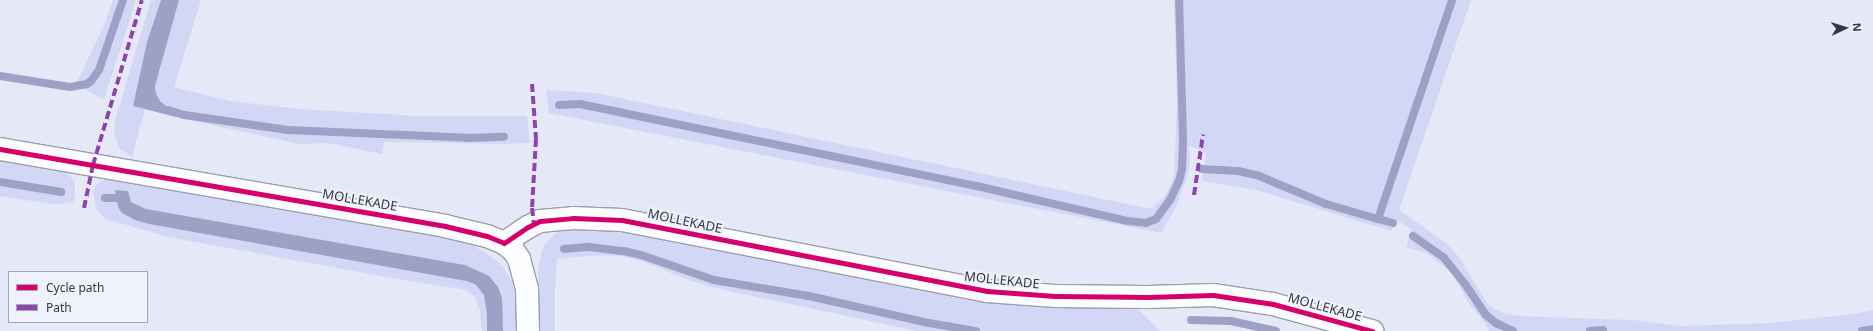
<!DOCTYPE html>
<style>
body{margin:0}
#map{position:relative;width:1873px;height:331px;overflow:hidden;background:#e6e8f7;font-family:"Noto Sans",sans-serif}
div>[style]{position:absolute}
.green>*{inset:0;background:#d3d7f6}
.water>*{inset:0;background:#9da1c5}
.stream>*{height:8px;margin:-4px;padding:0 4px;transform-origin:4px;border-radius:4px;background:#9da1c5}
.roads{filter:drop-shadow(1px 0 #9c9ea9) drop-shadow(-1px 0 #9c9ea9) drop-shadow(0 1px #9c9ea9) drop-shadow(0 -1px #9c9ea9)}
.street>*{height:22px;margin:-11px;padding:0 11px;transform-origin:11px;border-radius:11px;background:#fbfcfe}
.quiet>*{height:4px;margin-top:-2px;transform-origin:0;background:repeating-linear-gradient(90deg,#8e44ad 0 8px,transparent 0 12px)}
.cycleway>*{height:5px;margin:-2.5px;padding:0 2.5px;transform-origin:2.5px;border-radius:2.5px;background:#d6006c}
span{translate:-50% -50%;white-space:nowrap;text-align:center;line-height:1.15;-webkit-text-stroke:4px #eff1fc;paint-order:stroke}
.street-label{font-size:13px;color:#343641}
.legend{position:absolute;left:8px;top:271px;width:140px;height:52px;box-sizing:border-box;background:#eff1fc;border:1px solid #a4a6b1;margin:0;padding:5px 7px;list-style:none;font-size:12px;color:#343641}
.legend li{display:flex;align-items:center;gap:8px;height:20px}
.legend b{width:20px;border:1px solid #a4a6b1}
.north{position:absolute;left:1825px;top:8px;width:40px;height:40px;-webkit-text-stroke:3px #eff1fc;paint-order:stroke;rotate:86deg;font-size:11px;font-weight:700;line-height:16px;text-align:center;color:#343641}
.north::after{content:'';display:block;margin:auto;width:14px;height:18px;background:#343641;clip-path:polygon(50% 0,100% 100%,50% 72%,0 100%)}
</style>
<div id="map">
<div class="green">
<i style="clip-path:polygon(113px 0,136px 0,104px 100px,76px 84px,105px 23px)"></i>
<i style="clip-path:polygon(151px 0,161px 0,147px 42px,133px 106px,145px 109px,132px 157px,119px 148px,114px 131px,115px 121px)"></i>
<i style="clip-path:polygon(179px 0,201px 0,174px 87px,230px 101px,300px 109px,418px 116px,527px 116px,530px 143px,504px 144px,384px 142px,382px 154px,327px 143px,299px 144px,176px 117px,177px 110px,166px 106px,160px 101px,156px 94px,155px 86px)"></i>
<i style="clip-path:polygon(1174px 0,1471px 0,1399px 210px,1446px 243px,1459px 257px,1487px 303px,1494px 309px,1506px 314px,1520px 316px,1633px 320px,1680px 326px,1772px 323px,1854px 314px,1873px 310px,1873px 331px,1489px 331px,1484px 322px,1468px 302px,1454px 276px,1449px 270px,1426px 253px,1406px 247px,1412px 229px,1397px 220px,1391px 231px,1256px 190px,1202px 181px,1206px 153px,1189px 145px,1190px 162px,1186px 180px,1176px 207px,1161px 233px,549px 113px,546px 90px,596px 93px,1152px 209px,1165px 196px,1174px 177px,1177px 101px)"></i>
<i style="clip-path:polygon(0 159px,61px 170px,67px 173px,74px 180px,75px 185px,75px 198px,73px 202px,57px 205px,0 196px)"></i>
<i style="clip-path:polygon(112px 178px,466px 241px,492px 257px,503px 267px,513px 284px,518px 312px,518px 331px,503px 331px,503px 319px,465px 265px,146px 209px,135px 205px,131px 202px,128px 197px,115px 190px,118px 207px,122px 213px,135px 220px,149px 224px,466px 281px,475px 284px,484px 295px,487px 314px,487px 331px,482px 331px,480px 311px,474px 296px,466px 290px,386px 277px,169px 237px,106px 219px,96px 209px,93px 192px,96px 185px,103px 180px)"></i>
<i style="clip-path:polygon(575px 228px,610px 228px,1133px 304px,1160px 331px,917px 331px,715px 288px,688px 280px,639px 260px,620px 256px,601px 255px,557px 259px,555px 289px,555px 331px,539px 331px,538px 269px,541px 255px,544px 245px,556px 233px)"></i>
</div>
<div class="water">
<i style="clip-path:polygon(161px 0,179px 0,155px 86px,156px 94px,160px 101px,166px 106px,178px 110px,176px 117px,133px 106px,147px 42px)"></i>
<i style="clip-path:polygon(115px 190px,128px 191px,131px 202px,146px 209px,465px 265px,489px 276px,498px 287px,502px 298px,503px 331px,487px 331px,487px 314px,484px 295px,475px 284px,466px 281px,149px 224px,135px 220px,122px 213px,118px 207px)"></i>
</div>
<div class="stream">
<i style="left:0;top:76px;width:71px;rotate:8.9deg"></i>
<i style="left:70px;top:87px;width:17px;rotate:-10deg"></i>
<i style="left:87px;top:84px;width:5px;rotate:-37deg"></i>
<i style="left:91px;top:81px;width:14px;rotate:-54deg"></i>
<i style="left:99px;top:70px;width:74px;rotate:-71.1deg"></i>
<i style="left:559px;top:105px;width:21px;rotate:-3deg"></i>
<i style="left:580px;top:104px;width:405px;rotate:11.7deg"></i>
<i style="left:977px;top:186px;width:155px;rotate:13.1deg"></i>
<i style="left:1128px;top:221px;width:18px;rotate:6deg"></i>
<i style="left:1146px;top:223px;width:11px;rotate:-22deg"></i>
<i style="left:1156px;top:219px;width:24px;rotate:-54deg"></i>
<i style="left:1170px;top:200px;width:21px;rotate:-65deg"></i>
<i style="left:1179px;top:181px;width:12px;rotate:-76deg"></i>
<i style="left:1182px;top:169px;width:30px;rotate:-88deg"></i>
<i style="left:1183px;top:139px;width:139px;rotate:-91.6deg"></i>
<i style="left:168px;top:110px;width:17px;rotate:17deg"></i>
<i style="left:184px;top:115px;width:105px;rotate:8.2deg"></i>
<i style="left:288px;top:130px;width:180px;rotate:2.5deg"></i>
<i style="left:468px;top:138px;width:36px;rotate:-2deg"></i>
<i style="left:1202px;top:169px;width:36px;rotate:3deg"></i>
<i style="left:1238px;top:171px;width:22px;rotate:13deg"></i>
<i style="left:1259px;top:176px;width:73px;rotate:22.7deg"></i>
<i style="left:1326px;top:204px;width:54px;rotate:16.1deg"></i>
<i style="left:0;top:182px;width:62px;rotate:9.3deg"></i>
<i style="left:105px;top:198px;width:16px"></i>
<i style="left:1393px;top:223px;width:16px;rotate:-165deg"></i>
<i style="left:1378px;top:219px;width:231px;rotate:-71.3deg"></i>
<i style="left:1413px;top:236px;width:38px;rotate:35deg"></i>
<i style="left:1444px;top:258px;width:33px;rotate:51deg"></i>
<i style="left:1465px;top:284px;width:37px;rotate:56deg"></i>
<i style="left:1486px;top:315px;width:13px;rotate:39deg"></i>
<i style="left:1496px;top:323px;width:19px;rotate:25deg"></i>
<i style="left:564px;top:249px;width:25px;rotate:-5deg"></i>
<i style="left:589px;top:247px;width:35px;rotate:7deg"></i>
<i style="left:624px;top:251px;width:17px;rotate:13deg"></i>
<i style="left:641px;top:255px;width:77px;rotate:18.9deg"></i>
<i style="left:714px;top:280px;width:96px;rotate:9.6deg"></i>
<i style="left:809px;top:296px;width:123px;rotate:12.7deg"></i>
<i style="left:929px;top:323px;width:48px;rotate:9.7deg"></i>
<i style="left:1191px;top:320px;width:40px;rotate:1.4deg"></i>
<i style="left:1231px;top:321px;width:46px;rotate:12.5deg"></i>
<i style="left:1590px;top:331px;width:13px;rotate:-4deg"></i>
<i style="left:1862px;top:331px;width:11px;rotate:-10deg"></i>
</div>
<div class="roads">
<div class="street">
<i style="left:0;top:149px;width:452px;rotate:9.8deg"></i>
<i style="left:445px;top:226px;width:43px;rotate:13.4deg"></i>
<i style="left:487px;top:236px;width:18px;rotate:22deg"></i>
<i style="left:504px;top:243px;width:11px;rotate:38deg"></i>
<i style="left:513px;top:250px;width:11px;rotate:56deg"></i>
<i style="left:519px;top:259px;width:31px;rotate:75deg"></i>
<i style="left:527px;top:289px;width:42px;rotate:88.6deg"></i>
<i style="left:504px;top:243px;width:29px;rotate:-34deg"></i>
<i style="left:528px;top:227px;width:13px;rotate:-27deg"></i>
<i style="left:540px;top:221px;width:33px;rotate:-5deg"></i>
<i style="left:573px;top:218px;width:49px;rotate:2.3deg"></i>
<i style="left:622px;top:220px;width:372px;rotate:11deg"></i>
<i style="left:987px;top:291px;width:68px;rotate:4.2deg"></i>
<i style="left:1055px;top:296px;width:93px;rotate:0.6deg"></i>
<i style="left:1148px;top:297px;width:65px;rotate:-1.8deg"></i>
<i style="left:1213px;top:295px;width:61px;rotate:8.5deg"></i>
<i style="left:1273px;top:304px;width:103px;rotate:15.3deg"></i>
</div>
</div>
<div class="quiet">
<i style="left:532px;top:84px;width:55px;rotate:85.8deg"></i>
<i style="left:536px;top:139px;width:69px;rotate:93.3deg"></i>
<i style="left:532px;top:208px;width:16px;rotate:83deg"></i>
<i style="left:1194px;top:195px;width:61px;rotate:-81.5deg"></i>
<i style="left:84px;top:208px;width:44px;rotate:-78.2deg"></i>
<i style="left:93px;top:165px;width:172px;rotate:-73.5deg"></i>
</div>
<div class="cycleway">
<i style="left:0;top:149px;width:452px;rotate:9.8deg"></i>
<i style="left:445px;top:226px;width:43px;rotate:13.4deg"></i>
<i style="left:487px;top:236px;width:18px;rotate:22deg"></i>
<i style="left:504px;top:243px;width:29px;rotate:-34deg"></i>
<i style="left:528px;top:227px;width:13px;rotate:-27deg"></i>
<i style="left:540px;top:221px;width:33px;rotate:-5deg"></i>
<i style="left:573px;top:218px;width:49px;rotate:2.3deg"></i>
<i style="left:622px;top:220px;width:372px;rotate:11deg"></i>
<i style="left:987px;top:291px;width:68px;rotate:4.2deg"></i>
<i style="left:1055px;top:296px;width:93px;rotate:0.6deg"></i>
<i style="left:1148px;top:297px;width:65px;rotate:-1.8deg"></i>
<i style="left:1213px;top:295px;width:61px;rotate:8.5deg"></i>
<i style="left:1273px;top:304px;width:103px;rotate:15.3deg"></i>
</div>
<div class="street-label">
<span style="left:360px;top:200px;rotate:10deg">MOLLEKADE</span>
<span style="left:685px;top:221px;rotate:12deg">MOLLEKADE</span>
<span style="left:1002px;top:280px;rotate:6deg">MOLLEKADE</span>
<span style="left:1325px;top:307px;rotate:15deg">MOLLEKADE</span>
</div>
<ul class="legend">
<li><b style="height:5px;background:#d6006c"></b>Cycle path</li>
<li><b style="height:5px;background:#8e44ad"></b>Path</li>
</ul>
<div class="north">N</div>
</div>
